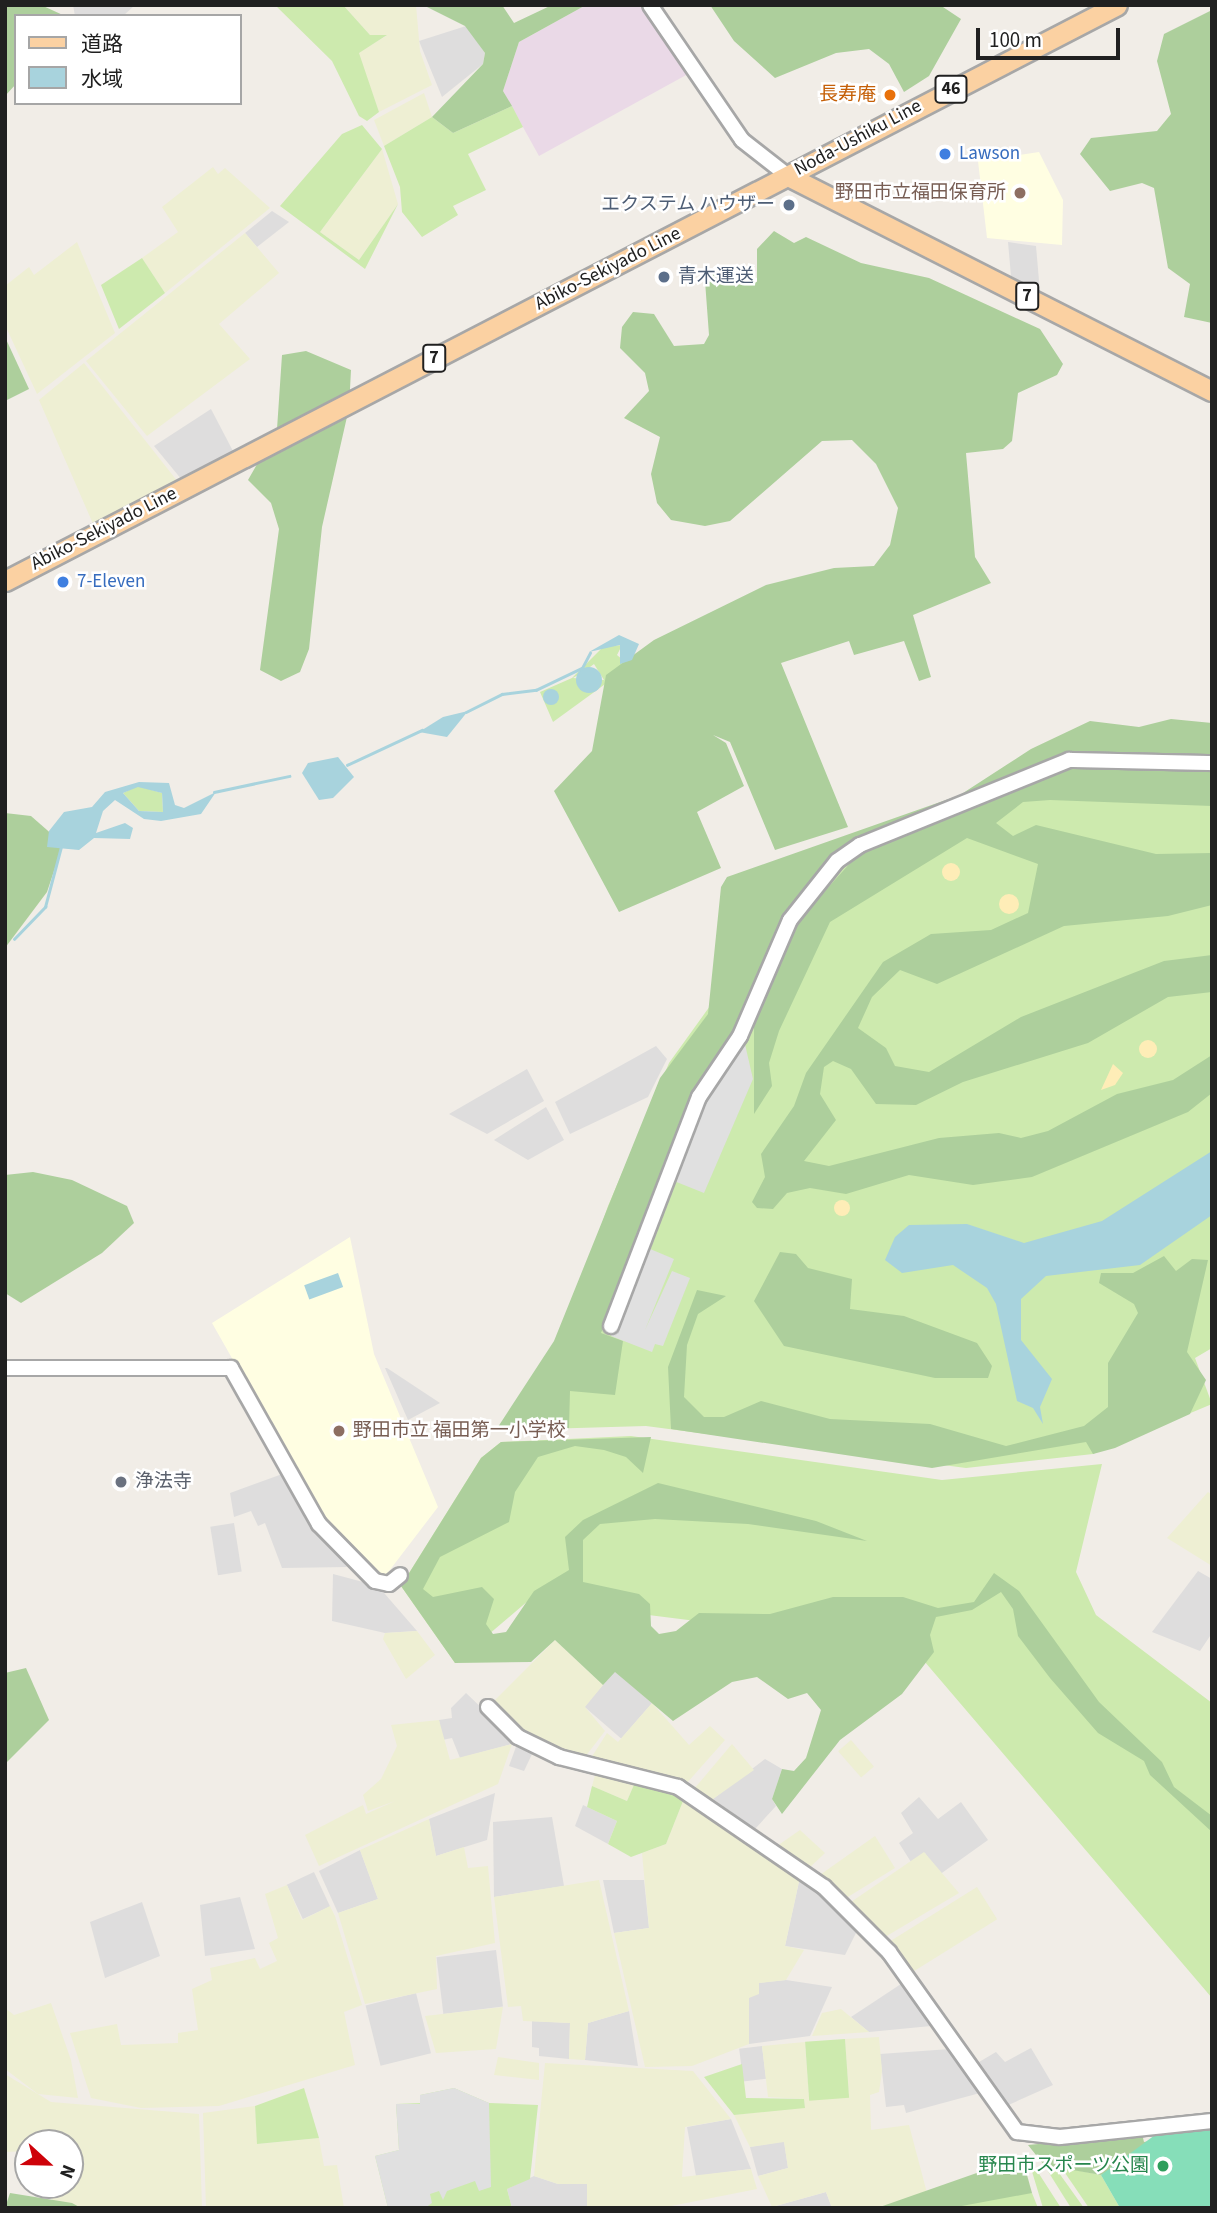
<!DOCTYPE html>
<meta charset="utf-8">
<style>
body{margin:0}
#map{position:relative;width:1217px;height:2213px;overflow:hidden;background:#f1ede7;font-family:"Source Sans 3","Noto Sans JP",sans-serif}
div>[style]{position:absolute}
.residential>*{inset:0;background:#dedddd;transform-origin:0 0}
.industrial>*{inset:0;background:#ead9e7}
.education>*{inset:0;background:#fffee2}
.farmland>*{inset:0;background:#eeefd3;transform-origin:0 0}
.grass>*{inset:0;background:#cdeaae;transform-origin:0 0}
.forest>*{inset:0;background:#adcf9c}
.sand>*{inset:0;background:#feedb7}
.round{border-radius:50%}
.pitch>*{inset:0;background:#86deb9}
.parking>*{inset:0;background:#e0e0e0}
.water>*{inset:0;background:#a8d3dd;transform-origin:0 0}
.stream>*{height:2.5px;margin:-1.25px;padding:0 1.25px;transform-origin:1.25px;border-radius:1.25px;background:#a8d3dd}
.roads{filter:drop-shadow(2px 0 #a7a7a7) drop-shadow(-2px 0 #a7a7a7) drop-shadow(0 2px #a7a7a7) drop-shadow(0 -2px #a7a7a7)}
.minor>*{height:14px;margin:-7px;padding:0 7px;transform-origin:7px;border-radius:7px;background:#fff}
.major>*{height:19px;margin:-9.5px;padding:0 9.5px;transform-origin:9.5px;border-radius:9.5px;background:#fbd1a2}
.dots>*{width:19px;height:19px;translate:-50% -50%;box-sizing:border-box;border:4px solid #fff;border-radius:50%}
span{translate:-50% -50%;white-space:nowrap;text-align:center;line-height:1.15;-webkit-text-stroke:5px #fff;paint-order:stroke}
.shield-label span{padding:2px 5px;background:#fff;border:2px solid;border-radius:5px;-webkit-text-stroke-width:0}
.shield-label{font-size:18px;color:#202020;font-weight:700}
.food-label{font-size:19px;color:#c56008}
.right{translate:-100% -50%;text-align:right}
.street-label{font-size:19px;color:#202020}
.shop-label{font-size:19px;color:#366cbe}
.left{translate:0 -50%;text-align:left}
.education-label{font-size:19px;color:#785e54}
.service-label{font-size:19px;color:#4e5e75}
.worship-label{font-size:19px;color:#5b616d}
.leisure-label{font-size:19px;color:#27864d}
.frame{position:absolute;inset:0;border:7px solid #202020;pointer-events:none}
.legend{position:absolute;left:14px;top:14px;width:228px;height:91px;box-sizing:border-box;background:#fff;border:2px solid #a6a6a6;margin:0;padding:9px 12px;list-style:none;font-size:21px;color:#202020}
.legend li{display:flex;align-items:center;gap:14px;height:35px}
.legend b{width:35px;border:2px solid #a6a6a6}
.north{position:absolute;left:14px;top:2129px;width:70px;height:70px;box-sizing:border-box;background:#fff;border:2px solid #a6a6a6;border-radius:50%;rotate:112deg;font-size:19px;font-weight:700;line-height:28px;text-align:center;color:#202020}
.north::after{content:'';display:block;margin:auto;width:24px;height:32px;background:#ce0209;clip-path:polygon(50% 0,100% 100%,50% 72%,0 100%)}
.scale{position:absolute;left:976px;top:28px;width:144px;height:32px;box-sizing:border-box;border:4px solid #202020;border-top:0;padding-left:9px;font-size:21px;line-height:24px;white-space:nowrap;color:#202020;-webkit-text-stroke:5px #fff;paint-order:stroke}
</style>
<div id="map">
<div class="residential">
<i style="clip-path:polygon(73px 5px,135px 5px,123px 16px,75px 16px)"></i>
<i style="clip-path:polygon(466px 26px,485px 53px,483px 64px,442px 97px,419px 41px)"></i>
<i style="clip-path:polygon(272px 211px,289px 222px,257px 247px,245px 233px)"></i>
<i style="clip-path:polygon(1008px 242px,1036px 246px,1040px 292px,1011px 276px)"></i>
<i style="clip-path:polygon(211px 409px,234px 453px,182px 480px,154px 446px)"></i>
<i style="clip-path:polygon(656px 1046px,667px 1059px,648px 1097px,570px 1134px,555px 1102px)"></i>
<i style="clip-path:polygon(527px 1069px,544px 1101px,487px 1134px,449px 1114px)"></i>
<i style="clip-path:polygon(546px 1107px,564px 1140px,528px 1160px,494px 1140px)"></i>
<i style="clip-path:polygon(385px 1368px,387px 1368px,440px 1403px,408px 1420px)"></i>
<i style="clip-path:polygon(285px 1473px,332px 1546px,347px 1567px,282px 1568px,265px 1523px,258px 1526px,251px 1511px,234px 1517px,230px 1493px)"></i>
<i style="left:234px;top:1523px;width:49px;height:24px;rotate:81deg"></i>
<i style="clip-path:polygon(1198px 1571px,1212px 1579px,1212px 1633px,1200px 1651px,1152px 1632px)"></i>
<i style="clip-path:polygon(333px 1574px,378px 1586px,417px 1631px,385px 1633px,332px 1621px)"></i>
<i style="left:615px;top:1671px;width:49px;height:47px;rotate:41deg"></i>
<i style="clip-path:polygon(466px 1693px,512px 1737px,512px 1744px,460px 1758px,452px 1738px,442px 1740px,439px 1720px,452px 1718px,451px 1708px)"></i>
<i style="clip-path:polygon(517px 1744px,533px 1752px,524px 1771px,509px 1766px)"></i>
<i style="clip-path:polygon(765px 1759px,782px 1769px,772px 1799px,776px 1806px,755px 1829px,713px 1799px)"></i>
<i style="clip-path:polygon(495px 1793px,487px 1840px,436px 1856px,429px 1819px)"></i>
<i style="clip-path:polygon(919px 1797px,938px 1819px,961px 1802px,988px 1840px,939px 1875px,925px 1853px,911px 1862px,899px 1843px,913px 1833px,901px 1813px)"></i>
<i style="clip-path:polygon(583px 1805px,617px 1821px,608px 1844px,575px 1826px)"></i>
<i style="clip-path:polygon(552px 1817px,564px 1886px,494px 1897px,493px 1822px)"></i>
<i style="clip-path:polygon(360px 1850px,378px 1899px,338px 1913px,319px 1871px)"></i>
<i style="left:314px;top:1872px;width:38px;height:30px;rotate:65deg"></i>
<i style="clip-path:polygon(800px 1877px,859px 1927px,845px 1955px,785px 1946px)"></i>
<i style="clip-path:polygon(603px 1880px,644px 1880px,649px 1928px,614px 1933px)"></i>
<i style="clip-path:polygon(240px 1897px,255px 1949px,205px 1956px,200px 1905px)"></i>
<i style="clip-path:polygon(142px 1902px,160px 1956px,105px 1978px,90px 1922px)"></i>
<i style="left:496px;top:1950px;width:57px;height:60px;rotate:83deg"></i>
<i style="clip-path:polygon(786px 1980px,832px 1987px,810px 2036px,749px 2044px,749px 1998px,758px 1983px)"></i>
<i style="clip-path:polygon(904px 1982px,931px 2026px,869px 2032px,851px 2017px)"></i>
<i style="left:416px;top:1993px;width:62px;height:52px;rotate:76deg"></i>
<i style="clip-path:polygon(629px 2011px,638px 2066px,585px 2060px,588px 2023px)"></i>
<i style="clip-path:polygon(532px 2021px,570px 2023px,569px 2059px,539px 2056px,539px 2048px,532px 2047px)"></i>
<i style="left:762px;top:2046px;width:33px;height:23px;rotate:83deg"></i>
<i style="clip-path:polygon(1031px 2048px,1053px 2085px,1004px 2107px,974px 2065px,996px 2052px,1005px 2062px)"></i>
<i style="clip-path:polygon(950px 2049px,980px 2093px,906px 2113px,904px 2105px,886px 2107px,880px 2054px)"></i>
<i style="clip-path:polygon(731px 2119px,751px 2169px,696px 2176px,687px 2127px)"></i>
<i style="clip-path:polygon(784px 2141px,788px 2168px,758px 2176px,750px 2147px)"></i>
<i style="clip-path:polygon(534px 2176px,558px 2184px,587px 2184px,587px 2208px,512px 2208px,507px 2189px)"></i>
<i style="clip-path:polygon(826px 2192px,832px 2208px,772px 2207px)"></i>
</div>
<div class="industrial">
<i style="clip-path:polygon(586px 5px,639px 5px,688px 74px,539px 156px,503px 91px,519px 42px)"></i>
</div>
<div class="education">
<i style="clip-path:polygon(1039px 152px,1063px 200px,1062px 245px,987px 238px,978px 161px)"></i>
<i style="clip-path:polygon(350px 1237px,374px 1354px,438px 1507px,386px 1575px,377px 1575px,326px 1524px,212px 1323px)"></i>
</div>
<div class="farmland">
<i style="clip-path:polygon(343px 5px,416px 5px,420px 51px,432px 85px,379px 112px,358px 53px,386px 36px,370px 35px)"></i>
<i style="clip-path:polygon(424px 93px,432px 117px,384px 146px,374px 120px)"></i>
<i style="clip-path:polygon(382px 149px,398px 204px,359px 260px,320px 232px)"></i>
<i style="clip-path:polygon(213px 167px,218px 174px,225px 168px,270px 208px,165px 293px,142px 258px,178px 232px,162px 207px)"></i>
<i style="clip-path:polygon(245px 233px,279px 273px,219px 324px,250px 359px,147px 436px,86px 361px)"></i>
<i style="clip-path:polygon(77px 242px,115px 333px,37px 394px,5px 325px,5px 286px,29px 267px,34px 275px)"></i>
<i style="clip-path:polygon(84px 363px,178px 482px,94px 526px,39px 400px)"></i>
<i style="clip-path:polygon(1208px 1492px,1212px 1495px,1212px 1566px,1167px 1538px)"></i>
<i style="clip-path:polygon(417px 1631px,435px 1655px,406px 1679px,383px 1639px,385px 1633px)"></i>
<i style="clip-path:polygon(555px 1640px,603px 1685px,585px 1707px,605px 1731px,585px 1757px,521px 1732px,492px 1703px)"></i>
<i style="clip-path:polygon(652px 1703px,689px 1745px,710px 1726px,725px 1740px,686px 1784px,591px 1758px,607px 1733px,618px 1742px)"></i>
<i style="clip-path:polygon(439px 1720px,450px 1760px,512px 1744px,498px 1784px,319px 1866px,305px 1835px,363px 1805px,366px 1814px,395px 1801px,368px 1811px,363px 1795px,381px 1779px,397px 1746px,391px 1725px)"></i>
<i style="left:851px;top:1740px;width:35px;height:17px;rotate:49deg"></i>
<i style="clip-path:polygon(732px 1744px,754px 1770px,713px 1799px,694px 1789px)"></i>
<i style="clip-path:polygon(596px 1772px,636px 1780px,627px 1801px,592px 1786px)"></i>
<i style="clip-path:polygon(685px 1796px,800px 1877px,785px 1946px,804px 1950px,786px 1980px,759px 1983px,759px 1994px,749px 1998px,749px 2044px,692px 2066px,645px 2067px,614px 1933px,649px 1928px,642px 1853px,666px 1844px)"></i>
<i style="clip-path:polygon(429px 1819px,436px 1856px,464px 1847px,468px 1868px,488px 1866px,495px 1943px,436px 1956px,437px 1989px,365px 2004px,338px 1913px,378px 1899px,360px 1850px)"></i>
<i style="clip-path:polygon(800px 1830px,825px 1853px,808px 1869px,777px 1846px)"></i>
<i style="clip-path:polygon(875px 1836px,895px 1868px,843px 1900px,817px 1877px)"></i>
<i style="clip-path:polygon(924px 1852px,959px 1893px,885px 1937px,851px 1902px)"></i>
<i style="clip-path:polygon(599px 1880px,629px 2011px,588px 2023px,585px 2060px,569px 2059px,570px 2023px,523px 2021px,521px 2006px,508px 2007px,494px 1897px)"></i>
<i style="clip-path:polygon(287px 1885px,302px 1920px,330px 1906px,335px 1916px,362px 2005px,344px 2012px,355px 2065px,219px 2106px,141px 2108px,91px 2098px,70px 2033px,117px 2024px,121px 2045px,178px 2043px,178px 2033px,198px 2030px,192px 1989px,212px 1980px,210px 1968px,255px 1958px,260px 1969px,277px 1961px,269px 1943px,278px 1938px,265px 1894px)"></i>
<i style="left:977px;top:1887px;width:38px;height:102px;rotate:58deg"></i>
<i style="clip-path:polygon(51px 2003px,71px 2060px,78px 2098px,38px 2094px,5px 2069px,5px 2008px,14px 2015px)"></i>
<i style="clip-path:polygon(503px 2007px,496px 2049px,436px 2053px,425px 2016px)"></i>
<i style="clip-path:polygon(841px 2009px,869px 2032px,812px 2036px,822px 2013px)"></i>
<i style="clip-path:polygon(879px 2037px,882px 2071px,879px 2092px,870px 2095px,871px 2130px,909px 2125px,927px 2193px,877px 2208px,832px 2208px,826px 2192px,772px 2207px,758px 2176px,788px 2168px,784px 2142px,750px 2147px,734px 2115px,805px 2107px,804px 2099px,768px 2097px,762px 2046px,805px 2042px,809px 2096px,849px 2097px,845px 2039px)"></i>
<i style="clip-path:polygon(498px 2057px,539px 2063px,539px 2080px,494px 2075px)"></i>
<i style="clip-path:polygon(545px 2063px,693px 2071px,731px 2119px,685px 2127px,682px 2177px,751px 2169px,757px 2189px,661px 2208px,587px 2208px,587px 2184px,558px 2184px,534px 2176px)"></i>
<i style="clip-path:polygon(5px 2074px,51px 2102px,199px 2114px,202px 2208px,51px 2208px,54px 2185px,70px 2185px,70px 2143px,28px 2143px,28px 2151px,5px 2152px)"></i>
<i style="clip-path:polygon(255px 2106px,258px 2144px,319px 2138px,324px 2166px,337px 2165px,344px 2208px,206px 2208px,203px 2113px)"></i>
</div>
<div class="grass">
<i style="clip-path:polygon(275px 5px,343px 5px,370px 35px,387px 35px,359px 53px,379px 112px,367px 121px,359px 116px,332px 61px)"></i>
<i style="clip-path:polygon(512px 106px,523px 127px,468px 154px,486px 190px,453px 206px,458px 215px,422px 237px,402px 212px,400px 187px,384px 146px,432px 117px,453px 133px)"></i>
<i style="clip-path:polygon(362px 125px,382px 149px,320px 232px,359px 260px,398px 204px,365px 269px,280px 206px,342px 134px)"></i>
<i style="clip-path:polygon(142px 258px,165px 293px,119px 329px,101px 285px)"></i>
<i style="clip-path:polygon(evenodd,622px 645px,617px 655px,630px 666px,553px 722px,540px 692px,572px 678px,603px 647px,622px 645px,594px 664px,604px 680px,573px 678px,586px 670px,594px 664px)"></i>
<i style="clip-path:polygon(1212px 741px,1212px 1348px,1195px 1358px,1212px 1404px,1093px 1454px,966px 1468px,646px 1426px,506px 1430px,555px 1358px,608px 1206px,669px 1063px,710px 1006px,856px 840px,966px 799px,1050px 753px)"></i>
<i style="clip-path:polygon(138px 786px,162px 793px,163px 812px,139px 811px,123px 793px)"></i>
<i style="clip-path:polygon(631px 1436px,942px 1480px,1102px 1464px,1076px 1572px,1096px 1615px,1212px 1703px,1212px 1998px,913px 1648px,529px 1600px,455px 1663px,401px 1586px,481px 1458px,501px 1442px)"></i>
<i style="clip-path:polygon(636px 1780px,685px 1796px,666px 1844px,631px 1857px,608px 1844px,617px 1821px,587px 1807px,592px 1786px,627px 1801px)"></i>
<i style="left:845px;top:2039px;width:59px;height:40px;rotate:86deg"></i>
<i style="clip-path:polygon(742px 2064px,746px 2098px,804px 2099px,805px 2108px,734px 2115px,704px 2077px)"></i>
<i style="clip-path:polygon(304px 2088px,319px 2138px,257px 2144px,255px 2106px)"></i>
<i style="clip-path:polygon(454px 2088px,489px 2103px,538px 2105px,530px 2179px,507px 2189px,512px 2208px,388px 2208px,375px 2156px,399px 2150px,396px 2104px,420px 2103px,420px 2095px)"></i>
<i style="clip-path:polygon(1027px 2155px,1034px 2166px,1061px 2208px,1043px 2208px)"></i>
<i style="clip-path:polygon(1044px 2165px,1054px 2166px,1084px 2208px,1071px 2208px)"></i>
<i style="clip-path:polygon(1061px 2167px,1101px 2175px,1120px 2208px,1089px 2208px)"></i>
<i style="clip-path:polygon(1012px 2193px,1032px 2193px,1038px 2208px,951px 2208px)"></i>
</div>
<div class="forest">
<i style="clip-path:polygon(5px 5px,41px 5px,65px 16px,16px 16px,16px 84px,5px 96px)"></i>
<i style="clip-path:polygon(423px 5px,502px 5px,514px 23px,552px 5px,586px 5px,519px 42px,503px 91px,512px 106px,453px 133px,432px 117px,483px 64px,485px 53px,465px 26px)"></i>
<i style="clip-path:polygon(710px 5px,940px 5px,961px 19px,929px 76px,904px 92px,889px 64px,869px 49px,836px 53px,775px 78px,734px 41px)"></i>
<i style="clip-path:polygon(1212px 10px,1212px 323px,1184px 317px,1190px 284px,1168px 268px,1154px 188px,1142px 183px,1110px 191px,1080px 154px,1091px 138px,1157px 131px,1171px 114px,1157px 61px,1164px 34px)"></i>
<i style="clip-path:polygon(774px 231px,794px 243px,806px 237px,861px 263px,929px 278px,1040px 329px,1063px 364px,1057px 375px,1018px 393px,1012px 441px,1003px 449px,966px 453px,975px 557px,991px 583px,913px 615px,931px 677px,919px 681px,904px 641px,854px 655px,849px 641px,781px 663px,848px 827px,775px 850px,730px 742px,713px 735px,726px 743px,744px 786px,697px 812px,721px 868px,619px 912px,554px 791px,592px 751px,606px 675px,654px 640px,766px 585px,834px 568px,874px 566px,890px 545px,898px 508px,876px 464px,852px 440px,822px 441px,730px 521px,705px 526px,671px 520px,657px 503px,651px 474px,660px 437px,624px 418px,649px 391px,645px 373px,620px 348px,622px 327px,633px 312px,654px 314px,674px 346px,704px 344px,709px 335px,705px 281px,716px 270px,743px 284px,757px 282px,757px 249px)"></i>
<i style="clip-path:polygon(5px 337px,29px 389px,5px 401px)"></i>
<i style="clip-path:polygon(306px 351px,351px 370px,349px 408px,322px 527px,309px 649px,300px 672px,281px 681px,260px 670px,279px 529px,271px 503px,248px 480px,277px 429px,282px 355px)"></i>
<i style="clip-path:polygon(1171px 719px,1212px 723px,1212px 757px,1073px 753px,856px 840px,786px 917px,729px 1043px,691px 1100px,601px 1333px,623px 1341px,615px 1395px,570px 1391px,569px 1428px,496px 1430px,554px 1341px,660px 1078px,708px 1014px,721px 887px,727px 877px,960px 795px,1031px 749px,1090px 721px,1139px 727px)"></i>
<i style="clip-path:polygon(1070px 765px,1212px 769px,1212px 806px,1050px 800px,1023px 802px,996px 823px,1013px 836px,1036px 825px,1156px 854px,1212px 853px,1212px 905px,1168px 916px,1064px 926px,937px 984px,900px 970px,872px 997px,858px 1028px,886px 1048px,895px 1066px,929px 1072px,1021px 1017px,1164px 961px,1212px 955px,1212px 992px,1168px 997px,1088px 1043px,963px 1082px,916px 1105px,876px 1104px,851px 1069px,833px 1061px,824px 1067px,820px 1094px,836px 1120px,804px 1161px,829px 1166px,939px 1138px,999px 1133px,1021px 1138px,1048px 1131px,1117px 1094px,1173px 1080px,1212px 1055px,1212px 1093px,1188px 1112px,1032px 1177px,973px 1185px,909px 1175px,846px 1194px,810px 1188px,787px 1193px,773px 1209px,757px 1208px,752px 1202px,765px 1177px,761px 1154px,794px 1106px,806px 1073px,883px 962px,931px 934px,991px 930px,1028px 913px,1038px 864px,967px 838px,830px 922px,779px 1031px,769px 1063px,772px 1086px,754px 1114px,754px 1019px,797px 922px,861px 851px)"></i>
<i style="clip-path:polygon(5px 813px,31px 816px,63px 844px,47px 892px,5px 948px)"></i>
<i style="clip-path:polygon(33px 1172px,72px 1180px,127px 1206px,134px 1223px,102px 1253px,21px 1303px,5px 1293px,5px 1175px)"></i>
<i style="clip-path:polygon(780px 1252px,796px 1254px,808px 1268px,852px 1279px,850px 1309px,904px 1316px,977px 1343px,992px 1366px,988px 1378px,935px 1378px,784px 1346px,754px 1301px)"></i>
<i style="clip-path:polygon(1164px 1256px,1176px 1271px,1192px 1259px,1208px 1260px,1187px 1352px,1206px 1380px,1190px 1414px,1115px 1448px,1093px 1454px,1086px 1442px,932px 1468px,671px 1429px,668px 1367px,697px 1290px,726px 1296px,698px 1314px,687px 1345px,684px 1397px,704px 1417px,724px 1417px,761px 1401px,830px 1419px,930px 1424px,1006px 1446px,1084px 1426px,1108px 1407px,1108px 1363px,1138px 1313px,1134px 1304px,1099px 1283px,1101px 1273px,1133px 1273px)"></i>
<i style="clip-path:polygon(651px 1437px,643px 1473px,626px 1457px,604px 1450px,575px 1446px,538px 1457px,515px 1492px,509px 1522px,440px 1557px,423px 1589px,433px 1597px,482px 1587px,494px 1599px,486px 1624px,493px 1634px,506px 1632px,534px 1591px,569px 1570px,565px 1537px,583px 1520px,658px 1483px,816px 1521px,867px 1541px,748px 1524px,655px 1519px,600px 1524px,583px 1540px,583px 1582px,639px 1594px,650px 1604px,651px 1626px,659px 1634px,676px 1631px,699px 1613px,770px 1614px,833px 1597px,903px 1597px,938px 1608px,974px 1602px,994px 1573px,1019px 1591px,1099px 1702px,1162px 1762px,1174px 1787px,1212px 1816px,1212px 1832px,1150px 1775px,1144px 1761px,1098px 1733px,1050px 1678px,1018px 1636px,1013px 1609px,1001px 1592px,972px 1610px,936px 1617px,930px 1635px,934px 1652px,902px 1694px,840px 1740px,782px 1814px,772px 1799px,782px 1769px,794px 1771px,806px 1758px,821px 1710px,807px 1693px,788px 1699px,757px 1677px,732px 1682px,673px 1721px,615px 1672px,603px 1685px,555px 1640px,531px 1662px,455px 1663px,401px 1586px,481px 1458px,501px 1442px)"></i>
<i style="clip-path:polygon(26px 1668px,49px 1720px,5px 1764px,5px 1673px)"></i>
<i style="clip-path:polygon(1142px 2134px,1144px 2142px,1176px 2137px,1101px 2175px,1044px 2165px,1028px 2145px)"></i>
<i style="clip-path:polygon(1022px 2157px,1032px 2193px,951px 2208px,877px 2208px)"></i>
<i style="clip-path:polygon(10px 2193px,72px 2203px,81px 2208px,5px 2208px)"></i>
</div>
<div class="sand">
<i class="round" style="left:942px;top:863px;width:18px;height:18px"></i>
<i class="round" style="left:999px;top:894px;width:20px;height:20px"></i>
<i class="round" style="left:1139px;top:1040px;width:18px;height:18px"></i>
<i style="clip-path:polygon(1113px 1064px,1123px 1073px,1115px 1085px,1101px 1090px)"></i>
<i class="round" style="left:834px;top:1200px;width:16px;height:16px"></i>
</div>
<div class="pitch">
<i style="clip-path:polygon(1212px 2126px,1212px 2208px,1120px 2208px,1101px 2175px,1159px 2132px)"></i>
</div>
<div class="parking">
<i style="clip-path:polygon(744px 1040px,753px 1079px,704px 1193px,669px 1179px,703px 1098px)"></i>
<i style="clip-path:polygon(643px 1246px,674px 1259px,645px 1330px,672px 1271px,690px 1278px,663px 1346px,655px 1344px,652px 1352px,611px 1336px)"></i>
<i style="clip-path:polygon(454px 2088px,489px 2103px,491px 2187px,479px 2191px,475px 2181px,447px 2191px,443px 2200px,439px 2191px,430px 2194px,432px 2203px,425px 2208px,388px 2208px,375px 2156px,399px 2150px,396px 2104px,420px 2104px,420px 2095px)"></i>
</div>
<div class="water">
<i style="clip-path:polygon(619px 635px,639px 644px,632px 660px,620px 664px,620px 645px,589px 652px)"></i>
<i class="round" style="left:576px;top:667px;width:26px;height:26px"></i>
<i class="round" style="left:543px;top:689px;width:16px;height:16px"></i>
<i style="clip-path:polygon(468px 711px,447px 737px,419px 732px,443px 717px)"></i>
<i style="clip-path:polygon(338px 757px,354px 777px,333px 798px,319px 800px,302px 773px,308px 763px)"></i>
<i style="clip-path:polygon(evenodd,139px 782px,169px 783px,175px 805px,184px 808px,216px 792px,201px 814px,161px 821px,144px 819px,115px 800px,103px 811px,96px 833px,125px 823px,133px 828px,130px 839px,94px 838px,79px 850px,47px 847px,49px 831px,64px 812px,92px 807px,105px 792px,139px 782px,138px 787px,162px 793px,163px 812px,139px 811px,123px 793px,138px 787px)"></i>
<i style="clip-path:polygon(1212px 1151px,1212px 1215px,1140px 1265px,1046px 1276px,1021px 1299px,1021px 1340px,1052px 1379px,1040px 1407px,1043px 1424px,1033px 1408px,1017px 1401px,996px 1304px,987px 1288px,953px 1265px,902px 1273px,885px 1260px,895px 1237px,909px 1225px,967px 1224px,1024px 1243px,1102px 1221px)"></i>
<i style="left:338px;top:1273px;width:15px;height:36px;rotate:70deg"></i>
</div>
<div class="stream">
<i style="left:466px;top:712px;width:40px;rotate:-26.6deg"></i>
<i style="left:502px;top:694px;width:34px;rotate:-7deg"></i>
<i style="left:536px;top:690px;width:51px;rotate:-25.6deg"></i>
<i style="left:582px;top:668px;width:17px;rotate:-62deg"></i>
<i style="left:347px;top:765px;width:83px;rotate:-25deg"></i>
<i style="left:214px;top:792px;width:77px;rotate:-12deg"></i>
<i style="left:14px;top:939px;width:45px;rotate:-45.9deg"></i>
<i style="left:45px;top:907px;width:62px;rotate:-75.1deg"></i>
</div>
<div class="roads">
<div class="minor">
<i style="left:650px;top:5px;width:163px;rotate:55.7deg"></i>
<i style="left:742px;top:140px;width:58px;rotate:38deg"></i>
<i style="left:611px;top:1326px;width:245px;rotate:-69deg"></i>
<i style="left:699px;top:1097px;width:73px;rotate:-56.1deg"></i>
<i style="left:740px;top:1036px;width:126px;rotate:-66.7deg"></i>
<i style="left:790px;top:920px;width:75px;rotate:-51.5deg"></i>
<i style="left:837px;top:861px;width:28px;rotate:-35deg"></i>
<i style="left:860px;top:845px;width:226px;rotate:-22.1deg"></i>
<i style="left:1069px;top:760px;width:143px;rotate:1.2deg"></i>
<i style="left:5px;top:1368px;width:226px"></i>
<i style="left:231px;top:1368px;width:179px;rotate:60.6deg"></i>
<i style="left:319px;top:1524px;width:80px;rotate:45.5deg"></i>
<i style="left:375px;top:1581px;width:14px;rotate:12deg"></i>
<i style="left:389px;top:1584px;width:14px;rotate:-39deg"></i>
<i style="left:488px;top:1707px;width:42px;rotate:45deg"></i>
<i style="left:518px;top:1737px;width:46px;rotate:26deg"></i>
<i style="left:559px;top:1757px;width:123px;rotate:14.1deg"></i>
<i style="left:678px;top:1787px;width:177px;rotate:34.4deg"></i>
<i style="left:824px;top:1887px;width:92px;rotate:45deg"></i>
<i style="left:889px;top:1952px;width:221px;rotate:54.6deg"></i>
<i style="left:1017px;top:2132px;width:43px;rotate:6.6deg"></i>
<i style="left:1060px;top:2137px;width:153px;rotate:-6deg"></i>
</div>
<div class="major">
<i style="left:788px;top:176px;width:475px;rotate:26.9deg"></i>
<i style="left:5px;top:581px;width:1252px;rotate:-27.38deg"></i>
</div>
</div>
<div class="dots">
<i style="left:890px;top:95px;background:#e8710a"></i>
<i style="left:945px;top:154px;background:#3f7fe0"></i>
<i style="left:1020px;top:193px;background:#8d6e63"></i>
<i style="left:789px;top:205px;background:#5c6f8a"></i>
<i style="left:664px;top:277px;background:#5c6f8a"></i>
<i style="left:63px;top:582px;background:#3f7fe0"></i>
<i style="left:339px;top:1431px;background:#8d6e63"></i>
<i style="left:121px;top:1482px;background:#6b7280"></i>
<i style="left:1163px;top:2166px;background:#2e9e5b"></i>
</div>
<div class="shield-label">
<span style="left:951px;top:89px">46</span>
<span style="left:1027px;top:296px">7</span>
<span style="left:434px;top:358px">7</span>
</div>
<div class="food-label">
<span class="right" style="left:876px;top:95px">長寿庵</span>
</div>
<div class="street-label">
<span style="left:858px;top:138px;rotate:-28deg">Noda-Ushiku Line</span>
<span style="left:608px;top:269px;rotate:-27deg">Abiko-Sekiyado Line</span>
<span style="left:104px;top:529px;rotate:-27deg">Abiko-Sekiyado Line</span>
</div>
<div class="shop-label">
<span class="left" style="left:959px;top:154px">Lawson</span>
<span class="left" style="left:77px;top:582px">7-Eleven</span>
</div>
<div class="education-label">
<span class="right" style="left:1006px;top:193px">野田市立福田保育所</span>
<span class="left" style="left:353px;top:1431px">野田市立 福田第一小学校</span>
</div>
<div class="service-label">
<span class="right" style="left:775px;top:205px">エクステム ハウザー</span>
<span class="left" style="left:678px;top:277px">青木運送</span>
</div>
<div class="worship-label">
<span class="left" style="left:135px;top:1482px">浄法寺</span>
</div>
<div class="leisure-label">
<span class="right" style="left:1149px;top:2166px">野田市スポーツ公園</span>
</div>
<div class="frame"></div>
<ul class="legend">
<li><b style="height:9px;background:#fbd1a2"></b>道路</li>
<li><b style="height:19px;background:#a8d3dd"></b>水域</li>
</ul>
<div class="north">N</div>
<div class="scale">100 m</div>
</div>
